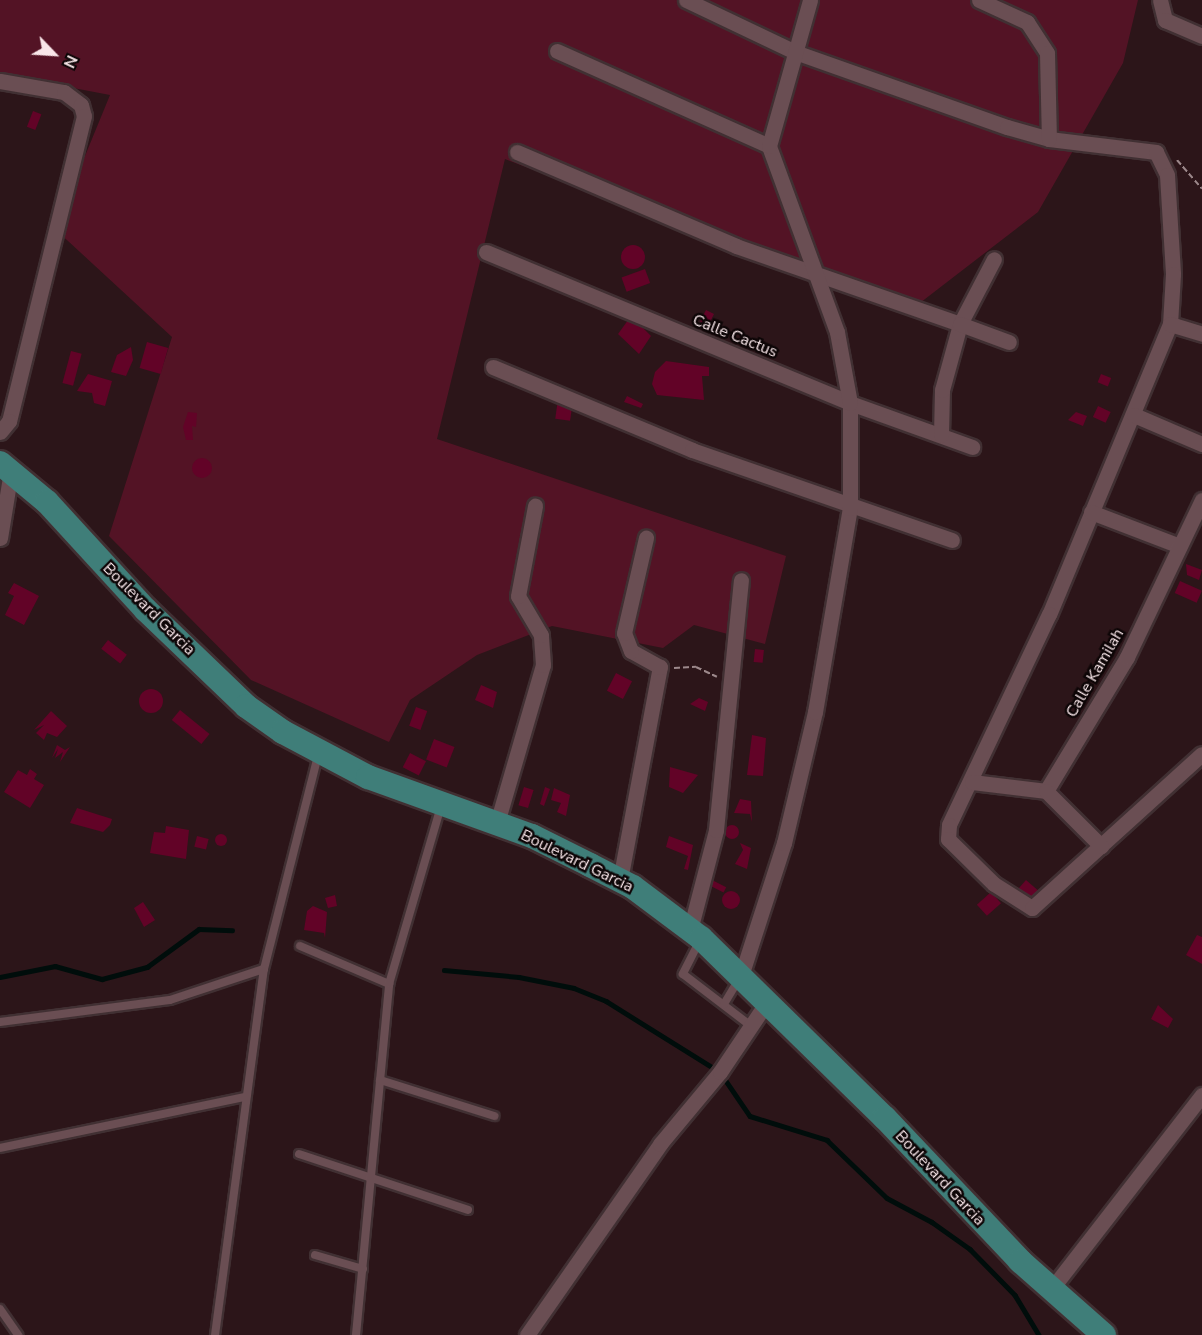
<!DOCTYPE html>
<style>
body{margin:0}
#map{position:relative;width:1202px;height:1335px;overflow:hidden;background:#2c1519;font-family:"Nunito Sans",sans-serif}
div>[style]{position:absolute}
.green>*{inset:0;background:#531325}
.stream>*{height:4.5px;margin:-2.25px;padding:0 2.25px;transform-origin:2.25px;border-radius:2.25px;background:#000d0b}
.building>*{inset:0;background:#620327;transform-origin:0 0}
.round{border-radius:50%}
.path>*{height:2px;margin-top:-1px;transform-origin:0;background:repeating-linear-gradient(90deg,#9c888b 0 6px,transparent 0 9px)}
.roads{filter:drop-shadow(2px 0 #413033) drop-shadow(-2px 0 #413033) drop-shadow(0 2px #413033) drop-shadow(0 -2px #413033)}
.service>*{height:8px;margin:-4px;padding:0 4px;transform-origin:4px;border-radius:4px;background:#6a4e53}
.minor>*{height:15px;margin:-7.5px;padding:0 7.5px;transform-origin:7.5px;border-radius:7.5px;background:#6a4e53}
.primary>*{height:24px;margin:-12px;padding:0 12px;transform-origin:12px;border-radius:12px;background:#3f7e79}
span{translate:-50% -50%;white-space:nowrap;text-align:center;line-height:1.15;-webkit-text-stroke:5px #0d0506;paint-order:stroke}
.street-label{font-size:16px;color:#f9e7ea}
.north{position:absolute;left:24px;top:24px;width:60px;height:60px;-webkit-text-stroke:4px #0d0506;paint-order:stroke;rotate:115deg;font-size:16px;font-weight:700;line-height:24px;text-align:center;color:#f9e7ea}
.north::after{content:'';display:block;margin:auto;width:21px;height:27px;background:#f9e7ea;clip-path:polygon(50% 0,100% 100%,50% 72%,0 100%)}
</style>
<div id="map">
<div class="green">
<i style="clip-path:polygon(0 0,1138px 0,1123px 63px,1038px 212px,916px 306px,862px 294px,505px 159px,437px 439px,786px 556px,765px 644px,694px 625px,663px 648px,552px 626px,477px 655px,410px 700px,389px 742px,251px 680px,109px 536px,172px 337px,55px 229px,110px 95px,0 74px)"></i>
</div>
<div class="stream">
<i style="left:444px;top:970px;width:75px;rotate:5.3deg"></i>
<i style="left:519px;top:977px;width:56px;rotate:11.3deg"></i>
<i style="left:574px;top:988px;width:35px;rotate:22deg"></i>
<i style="left:606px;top:1001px;width:134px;rotate:31.9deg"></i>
<i style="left:720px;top:1072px;width:53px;rotate:55.7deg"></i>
<i style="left:750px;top:1116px;width:81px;rotate:17.3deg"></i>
<i style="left:827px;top:1140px;width:83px;rotate:44deg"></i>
<i style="left:887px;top:1198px;width:51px;rotate:28.1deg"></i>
<i style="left:932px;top:1222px;width:47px;rotate:35.4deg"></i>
<i style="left:970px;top:1249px;width:64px;rotate:45.6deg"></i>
<i style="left:1015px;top:1295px;width:47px;rotate:59deg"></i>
<i style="left:0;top:977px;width:56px;rotate:-11.3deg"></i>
<i style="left:55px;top:966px;width:49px;rotate:15.5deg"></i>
<i style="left:102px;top:979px;width:47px;rotate:-14.9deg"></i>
<i style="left:147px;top:967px;width:64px;rotate:-36.2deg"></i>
<i style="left:199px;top:929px;width:33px;rotate:2deg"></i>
</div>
<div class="building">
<i style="left:33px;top:111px;width:9px;height:17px;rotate:21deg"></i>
<i class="round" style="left:621px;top:245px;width:24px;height:24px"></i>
<i style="left:645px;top:269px;width:15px;height:25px;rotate:70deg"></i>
<i style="left:706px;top:310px;width:9px;height:13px;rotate:27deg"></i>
<i style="clip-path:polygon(631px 316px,651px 336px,639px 354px,618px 334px)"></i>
<i style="left:147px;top:342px;width:22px;height:27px;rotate:16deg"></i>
<i style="clip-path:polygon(131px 347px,133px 360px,126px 376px,111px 372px,117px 355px)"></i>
<i style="left:71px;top:351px;width:11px;height:33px;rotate:15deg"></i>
<i style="clip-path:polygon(666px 361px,709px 367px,709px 376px,702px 376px,704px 400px,657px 395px,652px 384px,655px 372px)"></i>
<i style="clip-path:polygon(88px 374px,112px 381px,105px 406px,94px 403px,92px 393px,77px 391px)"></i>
<i style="left:1101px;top:374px;width:11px;height:9px;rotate:22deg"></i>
<i style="left:559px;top:392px;width:15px;height:27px;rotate:8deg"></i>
<i style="clip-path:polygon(627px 396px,643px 404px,641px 408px,624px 402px)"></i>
<i style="left:1098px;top:406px;width:14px;height:12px;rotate:25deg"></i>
<i style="clip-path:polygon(188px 412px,197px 413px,196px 427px,192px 426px,193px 440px,186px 440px,183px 427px)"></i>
<i style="clip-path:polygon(1076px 412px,1087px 416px,1083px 426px,1068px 420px)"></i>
<i class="round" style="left:192px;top:458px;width:20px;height:20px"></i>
<i style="clip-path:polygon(1186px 564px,1202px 570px,1199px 580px,1187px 575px)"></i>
<i style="left:1180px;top:581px;width:24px;height:13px;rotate:24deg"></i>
<i style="clip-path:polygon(14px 583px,39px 596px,24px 625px,5px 615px,14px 596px,8px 593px)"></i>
<i style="left:108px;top:640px;width:24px;height:11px;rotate:38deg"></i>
<i style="left:755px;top:649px;width:9px;height:13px;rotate:6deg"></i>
<i style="left:616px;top:673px;width:18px;height:20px;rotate:27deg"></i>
<i style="clip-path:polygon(481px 685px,497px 692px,493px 708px,475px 700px)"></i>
<i class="round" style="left:139px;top:689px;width:24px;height:24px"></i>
<i style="clip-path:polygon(699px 698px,708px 702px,705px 711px,690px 704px)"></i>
<i style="left:416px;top:707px;width:12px;height:20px;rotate:20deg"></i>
<i style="left:180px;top:710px;width:38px;height:13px;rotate:39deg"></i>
<i style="clip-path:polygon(51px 711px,67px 726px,57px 737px,47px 733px,44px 740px,36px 733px,44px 725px,34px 730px)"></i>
<i style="clip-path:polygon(752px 735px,766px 738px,763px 776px,747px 775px)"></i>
<i style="left:434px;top:739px;width:22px;height:22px;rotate:21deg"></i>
<i style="clip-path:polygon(57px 745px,65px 750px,70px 747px,60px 762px,63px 752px,55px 758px,58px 749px,52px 758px)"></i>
<i style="left:410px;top:753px;width:18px;height:16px;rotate:27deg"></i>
<i style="clip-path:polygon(670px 767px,698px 775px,683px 793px,669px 787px)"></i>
<i style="clip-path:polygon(30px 769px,37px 774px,34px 779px,44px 785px,30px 808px,4px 792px,18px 770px,27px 775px)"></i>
<i style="left:524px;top:787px;width:10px;height:19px;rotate:17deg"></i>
<i style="clip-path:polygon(545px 787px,550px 789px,544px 806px,540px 804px)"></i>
<i style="clip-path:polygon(554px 788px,570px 795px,566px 816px,557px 812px,561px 803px,551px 800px)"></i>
<i style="clip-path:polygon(740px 799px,751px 801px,752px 822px,750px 814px,734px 813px)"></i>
<i style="clip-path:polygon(77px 808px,112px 819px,110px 825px,103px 832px,70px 823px)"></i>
<i class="round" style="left:725px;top:825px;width:14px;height:14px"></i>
<i style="clip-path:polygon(166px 826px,189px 830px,186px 859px,150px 853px,154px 832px,165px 833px)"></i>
<i class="round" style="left:215px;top:834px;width:12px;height:12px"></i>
<i style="left:197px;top:836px;width:12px;height:11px;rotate:14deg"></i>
<i style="clip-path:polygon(669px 836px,693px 845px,688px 870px,684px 869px,688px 856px,666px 847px)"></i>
<i style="clip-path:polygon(740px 843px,751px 848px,747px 869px,735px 864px,743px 850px)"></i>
<i style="left:712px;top:880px;width:16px;height:6px;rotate:27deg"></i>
<i style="left:1026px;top:880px;width:23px;height:12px;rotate:41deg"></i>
<i class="round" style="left:722px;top:891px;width:18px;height:18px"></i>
<i style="left:991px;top:892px;width:15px;height:19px;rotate:48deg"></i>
<i style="clip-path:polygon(335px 895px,337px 906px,328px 908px,325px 898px)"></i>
<i style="clip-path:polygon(143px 902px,155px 920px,144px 927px,134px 908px)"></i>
<i style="clip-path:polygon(313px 906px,327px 912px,325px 938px,324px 933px,304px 930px,307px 911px)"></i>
<i style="clip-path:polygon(1197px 935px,1202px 937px,1202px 964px,1186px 955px)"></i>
<i style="clip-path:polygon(1158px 1005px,1173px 1019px,1168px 1028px,1151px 1019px)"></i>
</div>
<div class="path">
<i style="left:1177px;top:160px;width:38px;rotate:49deg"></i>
<i style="left:674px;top:668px;width:22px;rotate:-3deg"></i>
<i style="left:696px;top:667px;width:23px;rotate:25deg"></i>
</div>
<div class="roads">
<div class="service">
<i style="left:699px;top:942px;width:36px;rotate:117deg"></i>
<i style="left:683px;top:974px;width:86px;rotate:37.4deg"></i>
<i style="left:300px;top:946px;width:97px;rotate:23.1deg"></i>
<i style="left:724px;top:1004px;width:29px;rotate:-59deg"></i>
<i style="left:0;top:1022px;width:171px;rotate:-7.4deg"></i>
<i style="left:170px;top:1000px;width:99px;rotate:-18.3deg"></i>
<i style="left:264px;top:969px;width:221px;rotate:-75.8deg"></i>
<i style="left:380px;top:1080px;width:120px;rotate:17.5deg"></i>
<i style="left:0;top:1148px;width:250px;rotate:-11.8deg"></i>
<i style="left:299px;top:1154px;width:178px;rotate:18.3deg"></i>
<i style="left:315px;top:1255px;width:50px;rotate:16.3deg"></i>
<i style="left:0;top:1309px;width:32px;rotate:55deg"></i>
<i style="left:215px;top:1335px;width:369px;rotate:-82.4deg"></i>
<i style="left:356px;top:1335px;width:353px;rotate:-84.6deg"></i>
<i style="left:389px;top:984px;width:185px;rotate:-73.7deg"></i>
</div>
<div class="minor">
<i style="left:686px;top:0;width:121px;rotate:25.5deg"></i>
<i style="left:795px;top:52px;width:225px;rotate:19.5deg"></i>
<i style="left:1007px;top:127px;width:44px;rotate:15.9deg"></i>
<i style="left:1049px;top:139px;width:108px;rotate:6.9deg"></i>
<i style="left:1156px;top:152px;width:25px;rotate:64deg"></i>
<i style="left:1167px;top:175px;width:99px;rotate:86.5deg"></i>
<i style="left:1173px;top:274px;width:50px;rotate:93.4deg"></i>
<i style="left:1170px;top:324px;width:314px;rotate:112.6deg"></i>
<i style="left:1049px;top:614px;width:233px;rotate:115.4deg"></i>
<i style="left:949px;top:825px;width:14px;rotate:94deg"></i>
<i style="left:948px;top:839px;width:64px;rotate:44.4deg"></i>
<i style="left:994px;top:884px;width:45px;rotate:32.3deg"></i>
<i style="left:1032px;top:908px;width:229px;rotate:-42.2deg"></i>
<i style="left:979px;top:0;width:53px;rotate:24.6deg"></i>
<i style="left:1027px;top:22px;width:37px;rotate:57deg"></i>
<i style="left:1047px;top:53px;width:86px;rotate:88.7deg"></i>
<i style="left:1160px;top:0;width:21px;rotate:76deg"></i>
<i style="left:1165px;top:20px;width:40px;rotate:23.4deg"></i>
<i style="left:557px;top:51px;width:232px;rotate:24.1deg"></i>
<i style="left:0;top:81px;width:65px;rotate:9.8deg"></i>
<i style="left:64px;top:92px;width:21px;rotate:37deg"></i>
<i style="left:81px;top:105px;width:11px;rotate:75deg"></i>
<i style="left:84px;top:116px;width:314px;rotate:103.8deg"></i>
<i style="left:9px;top:421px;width:14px;rotate:129deg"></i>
<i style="left:517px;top:152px;width:238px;rotate:23.2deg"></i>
<i style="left:736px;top:246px;width:237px;rotate:19.2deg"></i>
<i style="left:960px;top:324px;width:73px;rotate:-62.4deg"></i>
<i style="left:486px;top:252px;width:394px;rotate:22.5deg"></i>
<i style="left:850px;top:403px;width:130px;rotate:19.8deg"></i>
<i style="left:1170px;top:324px;width:34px;rotate:17deg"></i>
<i style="left:493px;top:367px;width:216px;rotate:22.6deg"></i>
<i style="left:692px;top:450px;width:275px;rotate:19.1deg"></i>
<i style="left:1134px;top:415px;width:74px;rotate:23.1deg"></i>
<i style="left:941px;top:435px;width:45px;rotate:-88.7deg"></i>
<i style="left:942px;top:390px;width:68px;rotate:-74.7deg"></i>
<i style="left:960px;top:324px;width:52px;rotate:20.2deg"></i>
<i style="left:1091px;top:512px;width:95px;rotate:20.9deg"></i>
<i style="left:0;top:538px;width:68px;rotate:-80.7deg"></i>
<i style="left:972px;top:782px;width:75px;rotate:6.9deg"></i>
<i style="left:1046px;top:791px;width:157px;rotate:-58.8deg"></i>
<i style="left:1127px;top:657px;width:174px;rotate:-64.5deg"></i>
<i style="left:1046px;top:791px;width:78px;rotate:45deg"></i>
<i style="left:497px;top:823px;width:165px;rotate:-73.8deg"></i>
<i style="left:543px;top:665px;width:30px;rotate:-94deg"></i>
<i style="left:541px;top:635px;width:45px;rotate:-120.5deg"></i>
<i style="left:518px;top:596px;width:92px;rotate:-79.3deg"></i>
<i style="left:620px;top:880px;width:217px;rotate:-79.4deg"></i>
<i style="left:660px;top:667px;width:33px;rotate:-151deg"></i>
<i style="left:631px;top:651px;width:19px;rotate:-111deg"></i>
<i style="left:624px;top:633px;width:98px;rotate:-77deg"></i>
<i style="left:690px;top:930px;width:103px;rotate:-75.4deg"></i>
<i style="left:716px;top:830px;width:251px;rotate:-84.3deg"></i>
<i style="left:741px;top:976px;width:140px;rotate:-72.1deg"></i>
<i style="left:784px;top:843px;width:135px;rotate:-76.7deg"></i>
<i style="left:815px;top:712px;width:207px;rotate:-80.3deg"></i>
<i style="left:850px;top:508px;width:105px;rotate:-90deg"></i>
<i style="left:850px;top:403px;width:72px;rotate:-100.4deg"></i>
<i style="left:837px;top:332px;width:198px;rotate:-110.1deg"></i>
<i style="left:769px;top:146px;width:152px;rotate:-74.3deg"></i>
<i style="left:1053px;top:1287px;width:243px;rotate:-52.2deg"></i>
<i style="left:527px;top:1335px;width:233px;rotate:-55.1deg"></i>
<i style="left:660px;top:1144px;width:94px;rotate:-50.2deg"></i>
<i style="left:720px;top:1072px;width:84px;rotate:-56.1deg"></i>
</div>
<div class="primary">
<i style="left:0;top:463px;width:61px;rotate:39.7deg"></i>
<i style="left:47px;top:502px;width:145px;rotate:47.5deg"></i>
<i style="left:145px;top:609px;width:140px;rotate:43.8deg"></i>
<i style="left:246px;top:706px;width:45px;rotate:35.1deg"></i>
<i style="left:283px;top:732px;width:96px;rotate:27.9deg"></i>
<i style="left:368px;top:777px;width:174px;rotate:19.8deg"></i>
<i style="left:532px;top:836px;width:65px;rotate:26.6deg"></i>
<i style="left:590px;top:865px;width:48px;rotate:27.1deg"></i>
<i style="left:633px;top:887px;width:85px;rotate:36.9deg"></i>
<i style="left:701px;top:938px;width:257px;rotate:44.4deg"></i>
<i style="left:885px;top:1118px;width:197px;rotate:46.6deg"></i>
<i style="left:1020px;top:1261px;width:112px;rotate:41.4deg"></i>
</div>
</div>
<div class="street-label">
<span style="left:735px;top:336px;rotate:22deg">Calle Cactus</span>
<span style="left:149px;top:609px;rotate:45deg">Boulevard Garcia</span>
<span style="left:1095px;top:673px;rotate:-60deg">Calle Kamilah</span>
<span style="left:577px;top:861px;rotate:26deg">Boulevard Garcia</span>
<span style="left:940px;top:1178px;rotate:47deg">Boulevard Garcia</span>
</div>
<div class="north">N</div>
</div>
